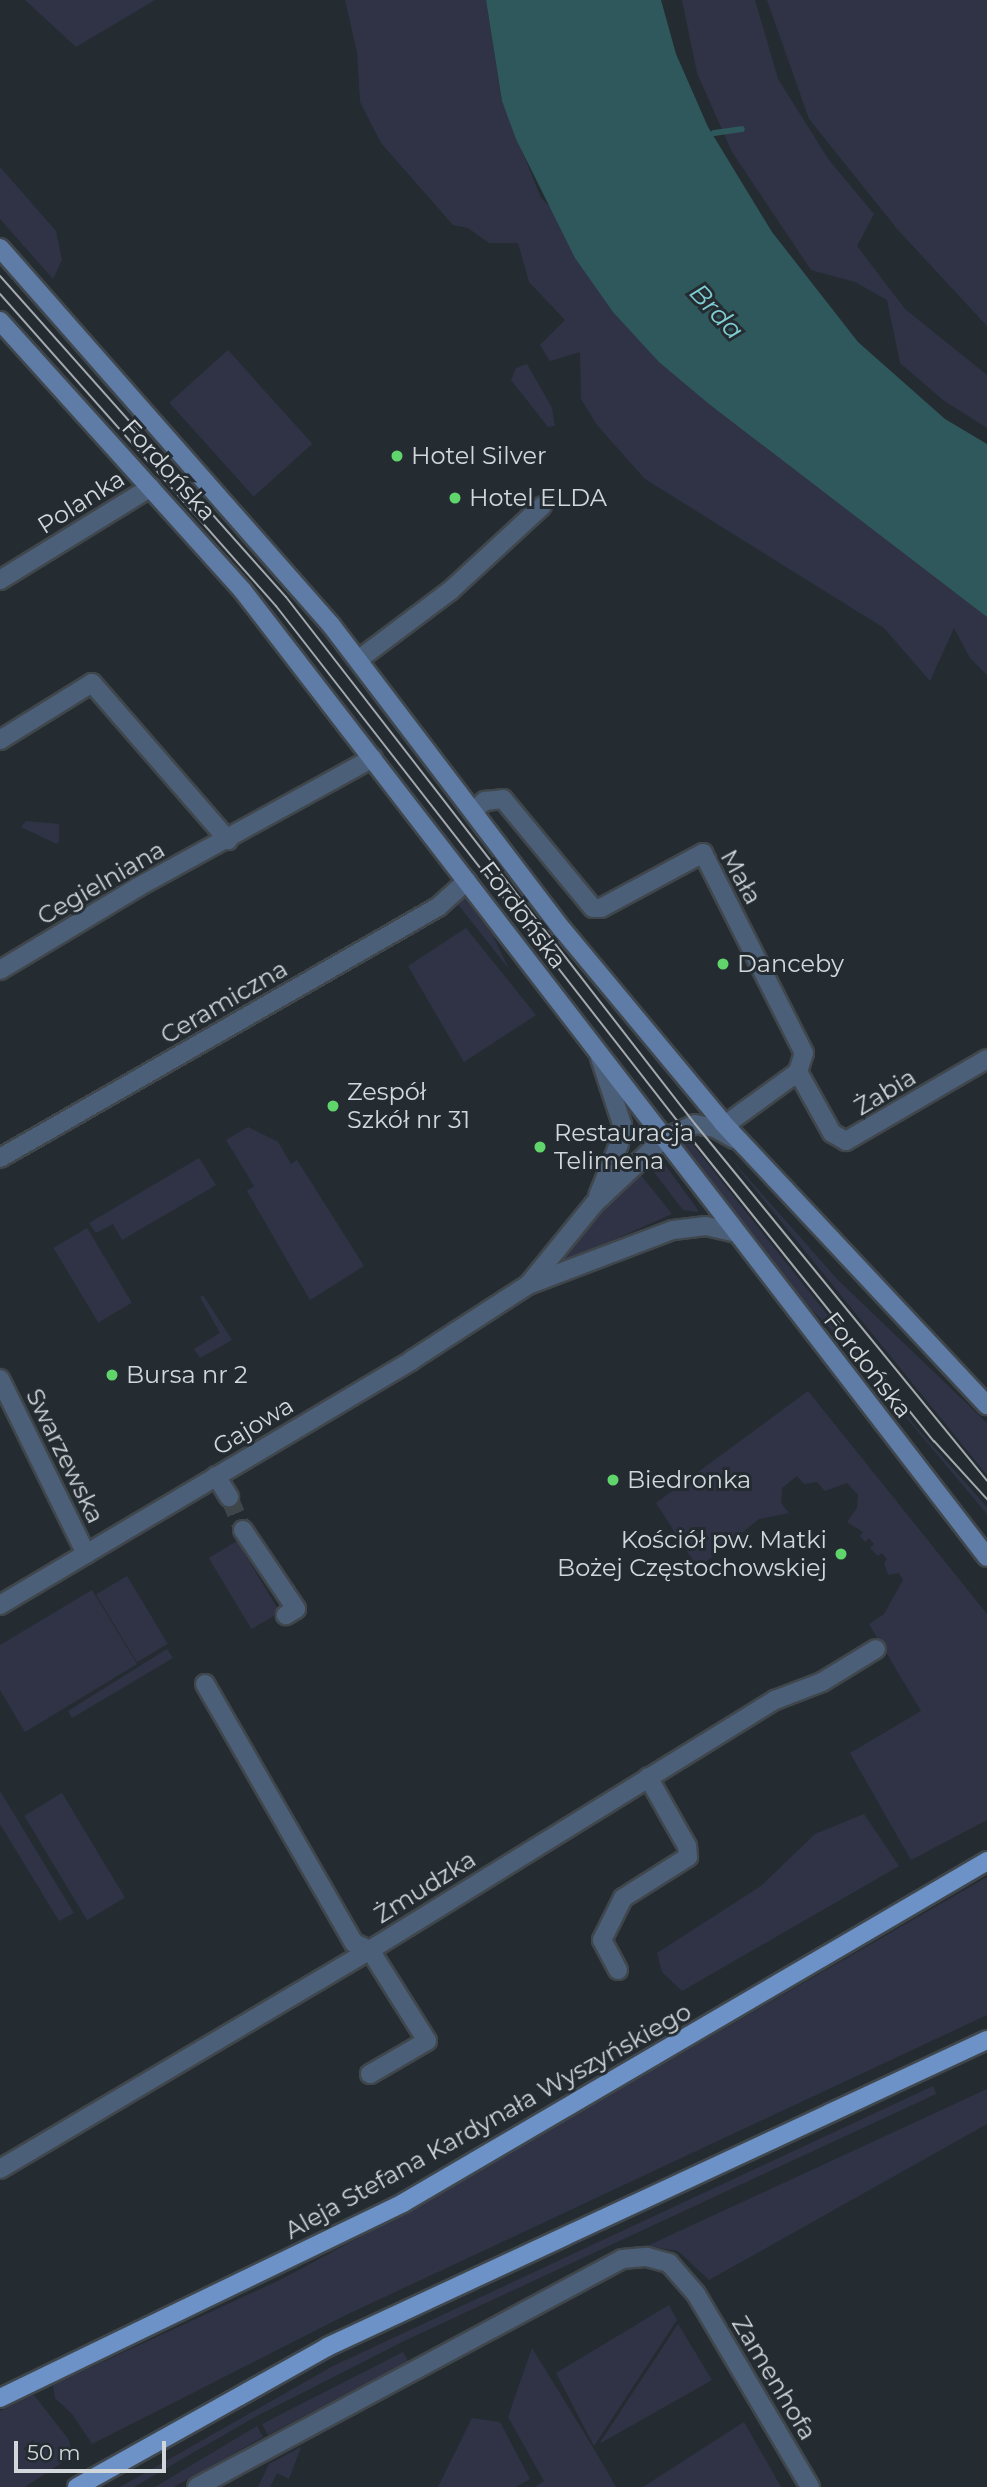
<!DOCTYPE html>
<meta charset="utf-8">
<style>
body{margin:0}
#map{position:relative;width:987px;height:2487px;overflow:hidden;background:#242c31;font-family:Montserrat,sans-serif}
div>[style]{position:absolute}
.green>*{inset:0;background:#303346;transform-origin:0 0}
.water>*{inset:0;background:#2e585b}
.stream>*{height:6px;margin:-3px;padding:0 3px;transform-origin:3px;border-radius:3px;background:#2e585b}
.minor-tunnel>*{height:18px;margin-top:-9px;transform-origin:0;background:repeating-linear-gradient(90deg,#3e464a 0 18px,transparent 0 27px)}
.roads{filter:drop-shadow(2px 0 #40474c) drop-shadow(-2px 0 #40474c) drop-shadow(0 2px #40474c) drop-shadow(0 -2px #40474c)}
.minor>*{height:18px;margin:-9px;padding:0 9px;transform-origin:9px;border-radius:9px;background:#4c5f79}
.secondary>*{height:18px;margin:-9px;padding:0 9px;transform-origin:9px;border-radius:9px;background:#5e7ca6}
.primary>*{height:18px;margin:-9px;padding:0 9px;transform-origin:9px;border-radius:9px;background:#6c92c8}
.tram>*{height:2px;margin:-1px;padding:0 1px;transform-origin:1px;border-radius:1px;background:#a4a9ae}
.dots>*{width:19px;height:19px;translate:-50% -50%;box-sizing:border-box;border:4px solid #242c31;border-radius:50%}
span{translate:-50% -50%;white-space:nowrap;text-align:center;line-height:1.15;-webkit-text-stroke:6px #242c31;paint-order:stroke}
.poi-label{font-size:24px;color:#d2d7db}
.left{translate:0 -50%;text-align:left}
.right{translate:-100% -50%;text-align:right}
.street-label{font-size:24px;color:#d2d7db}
.water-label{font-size:26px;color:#7fced3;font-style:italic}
.scale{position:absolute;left:14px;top:2441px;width:152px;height:32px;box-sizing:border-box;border:4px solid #d2d7db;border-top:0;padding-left:9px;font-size:21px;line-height:24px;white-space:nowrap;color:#d2d7db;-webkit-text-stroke:5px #242c31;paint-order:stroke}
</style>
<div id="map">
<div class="green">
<i style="clip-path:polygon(25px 0,155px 0,76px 47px)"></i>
<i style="clip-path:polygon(345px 0,486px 0,502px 101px,541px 198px,920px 562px,987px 617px,987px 675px,970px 658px,954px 628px,930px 681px,884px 628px,645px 479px,597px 425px,581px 399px,580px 352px,550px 361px,540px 345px,565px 320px,529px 282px,518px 243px,489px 243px,468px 228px,453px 225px,381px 143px,360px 102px,357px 52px)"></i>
<i style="clip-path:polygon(682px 0,755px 0,778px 79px,829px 160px,874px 214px,857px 246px,905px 309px,987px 375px,987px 428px,943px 400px,900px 363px,887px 300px,855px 282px,811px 270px,732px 152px,697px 73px)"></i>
<i style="clip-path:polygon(767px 0,987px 0,987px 326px,898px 230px,809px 119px)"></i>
<i style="clip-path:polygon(0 167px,56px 231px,62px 260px,53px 279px,0 219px)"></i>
<i style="left:228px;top:350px;width:126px;height:79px;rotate:48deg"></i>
<i style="clip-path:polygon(527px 364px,552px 408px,555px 426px,548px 427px,511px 380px,516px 368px)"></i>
<i style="clip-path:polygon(26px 821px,59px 824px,59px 841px,57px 844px,21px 827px)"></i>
<i style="clip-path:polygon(465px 899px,492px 934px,509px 969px,456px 902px)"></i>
<i style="clip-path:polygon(466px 928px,536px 1015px,464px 1062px,408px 966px)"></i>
<i style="clip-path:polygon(248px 1127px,278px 1142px,291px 1164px,297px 1160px,364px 1266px,310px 1300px,247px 1191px,254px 1186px,226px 1140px)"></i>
<i style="clip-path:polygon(686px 1136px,916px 1427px,987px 1507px,987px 1514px,842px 1341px,791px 1288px,685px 1148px,682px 1140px)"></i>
<i style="clip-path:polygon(723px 1150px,838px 1280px,987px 1423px,987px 1475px)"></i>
<i style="clip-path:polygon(199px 1158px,216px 1185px,122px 1240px,113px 1224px,96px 1233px,89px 1223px)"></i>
<i style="clip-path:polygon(660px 1158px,698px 1210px,697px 1212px,683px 1210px,650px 1167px)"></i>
<i style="clip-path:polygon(640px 1174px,672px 1214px,544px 1271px,544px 1268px)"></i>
<i style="left:87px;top:1228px;width:87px;height:39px;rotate:59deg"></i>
<i style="clip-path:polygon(203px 1295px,232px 1340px,200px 1358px,194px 1349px,220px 1333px,200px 1297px)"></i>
<i style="clip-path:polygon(808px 1391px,987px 1614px,987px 1820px,911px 1860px,850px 1753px,921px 1711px,869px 1624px,884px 1614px,903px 1580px,899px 1573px,888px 1575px,884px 1563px,887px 1559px,882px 1553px,878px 1556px,870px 1548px,874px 1544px,869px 1538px,865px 1542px,860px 1536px,863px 1532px,847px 1522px,857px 1508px,858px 1495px,847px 1483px,825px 1491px,817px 1482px,804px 1484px,797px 1476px,782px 1488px,781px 1503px,789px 1513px,759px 1519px,698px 1568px,656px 1503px)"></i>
<i style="left:237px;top:1541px;width:83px;height:33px;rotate:59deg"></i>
<i style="left:127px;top:1576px;width:79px;height:36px;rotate:59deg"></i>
<i style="clip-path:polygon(92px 1590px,137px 1664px,25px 1732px,0 1690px,0 1645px)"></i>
<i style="clip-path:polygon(167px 1649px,173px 1658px,72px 1718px,68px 1711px)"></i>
<i style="clip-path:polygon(0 1791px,74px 1913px,59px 1921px,0 1824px)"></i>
<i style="left:62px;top:1793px;width:122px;height:44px;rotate:59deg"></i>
<i style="clip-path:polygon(864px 1814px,899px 1866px,682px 1991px,662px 1972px,657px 1953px,761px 1886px,815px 1834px)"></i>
<i style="clip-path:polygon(987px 1877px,987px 2015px,346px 2315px,92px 2444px,72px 2414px,55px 2398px,53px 2385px,280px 2280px,414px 2208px)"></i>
<i style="clip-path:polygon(933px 2086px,936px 2094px,404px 2341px,253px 2418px,134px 2487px,120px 2487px,333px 2366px)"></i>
<i style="clip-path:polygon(987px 2089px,987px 2124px,709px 2280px,678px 2251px,647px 2246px)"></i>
<i style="clip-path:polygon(669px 2305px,677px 2320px,594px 2446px,556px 2373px)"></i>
<i style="clip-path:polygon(678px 2324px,712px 2380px,599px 2444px)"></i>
<i style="clip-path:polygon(532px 2348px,594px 2449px,616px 2487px,535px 2487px,544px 2481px,508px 2417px)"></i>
<i style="clip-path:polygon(403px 2352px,408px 2361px,268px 2435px,262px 2424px)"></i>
<i style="clip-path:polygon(34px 2395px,69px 2440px,72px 2456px,25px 2487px,0 2487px,0 2411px)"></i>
<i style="clip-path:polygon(472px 2418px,500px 2422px,530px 2479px,516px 2487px,438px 2487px)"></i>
<i style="clip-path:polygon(744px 2422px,781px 2487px,643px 2487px)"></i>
<i style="clip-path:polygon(257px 2426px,263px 2437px,174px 2487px,155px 2487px)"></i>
<i style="clip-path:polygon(301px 2447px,289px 2479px,277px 2473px,270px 2487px,258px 2487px,269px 2464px)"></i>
</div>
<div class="water">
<i style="clip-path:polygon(486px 0,661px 0,676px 54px,708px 127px,772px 232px,858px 342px,945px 419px,987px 444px,987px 617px,709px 404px,659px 362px,613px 312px,575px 258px,516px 139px,502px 101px)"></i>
</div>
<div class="stream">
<i style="left:714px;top:133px;width:28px;rotate:-8deg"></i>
</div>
<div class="minor-tunnel">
<i style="left:229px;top:1497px;width:36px;rotate:67deg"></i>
</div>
<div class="roads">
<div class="minor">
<i style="left:0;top:580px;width:177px;rotate:-31.6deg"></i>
<i style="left:358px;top:660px;width:115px;rotate:-36.9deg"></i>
<i style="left:450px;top:591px;width:125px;rotate:-42.7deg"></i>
<i style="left:0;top:740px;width:108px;rotate:-31.8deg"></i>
<i style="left:92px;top:683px;width:208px;rotate:49.1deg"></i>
<i style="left:473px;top:811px;width:16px;rotate:-40deg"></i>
<i style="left:485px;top:801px;width:18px;rotate:-6deg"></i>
<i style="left:503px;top:799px;width:141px;rotate:50.5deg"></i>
<i style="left:593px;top:908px;width:8px"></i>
<i style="left:601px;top:908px;width:116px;rotate:-28.3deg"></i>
<i style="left:703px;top:853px;width:224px;rotate:63.2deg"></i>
<i style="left:804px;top:1053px;width:20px;rotate:108deg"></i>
<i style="left:798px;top:1072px;width:90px;rotate:144deg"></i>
<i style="left:0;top:970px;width:161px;rotate:-31deg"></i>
<i style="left:138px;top:887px;width:268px;rotate:-28.8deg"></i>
<i style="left:798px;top:1072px;width:70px;rotate:60.9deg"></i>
<i style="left:832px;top:1133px;width:16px;rotate:30deg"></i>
<i style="left:846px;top:1141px;width:163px;rotate:-30.2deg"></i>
<i style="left:0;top:1158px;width:505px;rotate:-29.82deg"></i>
<i style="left:438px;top:907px;width:39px;rotate:-42deg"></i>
<i style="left:598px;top:1196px;width:56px;rotate:-68deg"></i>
<i style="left:619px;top:1144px;width:20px;rotate:-81deg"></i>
<i style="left:622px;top:1124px;width:70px;rotate:-108.4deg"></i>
<i style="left:529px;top:1284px;width:103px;rotate:-50.9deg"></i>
<i style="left:594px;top:1204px;width:95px;rotate:-43.3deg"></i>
<i style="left:663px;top:1139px;width:35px;rotate:-25deg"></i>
<i style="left:695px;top:1124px;width:20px;rotate:11deg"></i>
<i style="left:715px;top:1128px;width:22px;rotate:30deg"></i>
<i style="left:0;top:1379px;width:195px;rotate:63.8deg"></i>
<i style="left:216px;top:1476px;width:25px;rotate:58deg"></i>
<i style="left:243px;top:1530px;width:95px;rotate:56.1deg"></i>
<i style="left:296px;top:1609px;width:12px;rotate:149deg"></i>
<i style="left:0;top:1605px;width:479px;rotate:-30.7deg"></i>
<i style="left:412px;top:1360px;width:138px;rotate:-32.9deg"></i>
<i style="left:528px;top:1285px;width:155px;rotate:-20.8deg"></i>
<i style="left:673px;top:1230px;width:33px;rotate:-7deg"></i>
<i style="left:706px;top:1226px;width:28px;rotate:13deg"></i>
<i style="left:205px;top:1684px;width:299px;rotate:60.1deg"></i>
<i style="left:354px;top:1943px;width:17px;rotate:24deg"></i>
<i style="left:370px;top:1950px;width:107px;rotate:57.9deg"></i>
<i style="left:427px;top:2041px;width:66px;rotate:149.9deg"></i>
<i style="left:618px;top:1970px;width:34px;rotate:-118deg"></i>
<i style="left:602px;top:1940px;width:47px;rotate:-63.4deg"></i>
<i style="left:623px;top:1898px;width:77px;rotate:-32.2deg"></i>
<i style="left:688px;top:1857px;width:11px;rotate:-95deg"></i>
<i style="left:687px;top:1846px;width:79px;rotate:-119.5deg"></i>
<i style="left:0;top:2169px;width:430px;rotate:-30.6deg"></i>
<i style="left:370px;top:1950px;width:476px;rotate:-31.7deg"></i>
<i style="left:775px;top:1700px;width:50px;rotate:-21deg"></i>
<i style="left:822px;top:1682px;width:63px;rotate:-31.4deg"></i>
<i style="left:197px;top:2487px;width:482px;rotate:-28.2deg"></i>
<i style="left:622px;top:2259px;width:25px;rotate:-5deg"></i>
<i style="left:647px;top:2257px;width:23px;rotate:15deg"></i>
<i style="left:669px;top:2263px;width:41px;rotate:48.9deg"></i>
<i style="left:696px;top:2294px;width:224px;rotate:59.4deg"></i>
</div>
<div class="secondary">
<i style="left:0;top:248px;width:502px;rotate:48.72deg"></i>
<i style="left:331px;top:625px;width:382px;rotate:52.8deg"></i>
<i style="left:562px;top:929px;width:251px;rotate:50.3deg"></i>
<i style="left:722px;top:1122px;width:388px;rotate:46.9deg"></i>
<i style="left:0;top:321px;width:363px;rotate:48deg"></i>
<i style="left:243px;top:591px;width:1219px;rotate:52.4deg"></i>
</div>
<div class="primary">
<i style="left:0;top:2398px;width:448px;rotate:-25.8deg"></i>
<i style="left:403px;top:2203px;width:677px;rotate:-30.35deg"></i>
<i style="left:77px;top:2487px;width:287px;rotate:-29.2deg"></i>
<i style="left:327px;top:2347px;width:728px;rotate:-24.95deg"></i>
</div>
</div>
<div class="tram">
<i style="left:0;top:276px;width:430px;rotate:48.3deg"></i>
<i style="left:286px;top:597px;width:667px;rotate:52.19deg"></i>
<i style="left:695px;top:1124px;width:461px;rotate:50.7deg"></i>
<i style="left:0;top:294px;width:417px;rotate:48.5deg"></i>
<i style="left:276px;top:606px;width:661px;rotate:52.07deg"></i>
<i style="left:682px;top:1127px;width:403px;rotate:51.3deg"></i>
<i style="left:934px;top:1441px;width:79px;rotate:47.6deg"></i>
</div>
<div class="dots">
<i style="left:397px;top:456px;background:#5fd56b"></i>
<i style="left:455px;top:498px;background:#5fd56b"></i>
<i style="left:723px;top:964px;background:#5fd56b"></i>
<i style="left:333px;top:1106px;background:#5fd56b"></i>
<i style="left:540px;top:1147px;background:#5fd56b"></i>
<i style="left:112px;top:1375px;background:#5fd56b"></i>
<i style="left:613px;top:1480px;background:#5fd56b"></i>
<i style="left:841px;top:1554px;background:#5fd56b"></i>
</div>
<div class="poi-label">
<span class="left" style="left:411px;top:456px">Hotel Silver</span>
<span class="left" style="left:469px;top:498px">Hotel ELDA</span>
<span class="left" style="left:737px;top:964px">Danceby</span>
<span class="left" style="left:347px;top:1106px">Zespół<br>Szkół nr 31</span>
<span class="left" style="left:554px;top:1147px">Restauracja<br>Telimena</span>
<span class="left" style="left:126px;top:1375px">Bursa nr 2</span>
<span class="left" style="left:627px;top:1480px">Biedronka</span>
<span class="right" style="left:827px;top:1554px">Kościół pw. Matki<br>Bożej Częstochowskiej</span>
</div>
<div class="street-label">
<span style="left:169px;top:470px;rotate:48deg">Fordońska</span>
<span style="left:81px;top:502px;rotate:-32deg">Polanka</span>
<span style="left:741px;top:877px;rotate:61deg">Mała</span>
<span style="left:101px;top:883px;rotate:-30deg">Cegielniana</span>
<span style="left:523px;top:915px;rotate:53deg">Fordońska</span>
<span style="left:224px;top:1002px;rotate:-30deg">Ceramiczna</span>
<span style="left:885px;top:1092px;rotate:-31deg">Żabia</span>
<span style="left:868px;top:1365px;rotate:52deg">Fordońska</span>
<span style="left:253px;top:1426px;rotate:-31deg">Gajowa</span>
<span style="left:65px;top:1456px;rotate:64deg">Swarzewska</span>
<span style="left:425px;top:1887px;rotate:-32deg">Żmudzka</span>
<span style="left:488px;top:2121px;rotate:-29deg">Aleja Stefana Kardynała Wyszyńskiego</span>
<span style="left:774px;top:2378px;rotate:59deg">Zamenhofa</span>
</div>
<div class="water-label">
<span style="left:716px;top:312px;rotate:47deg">Brda</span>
</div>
<div class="scale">50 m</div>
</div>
